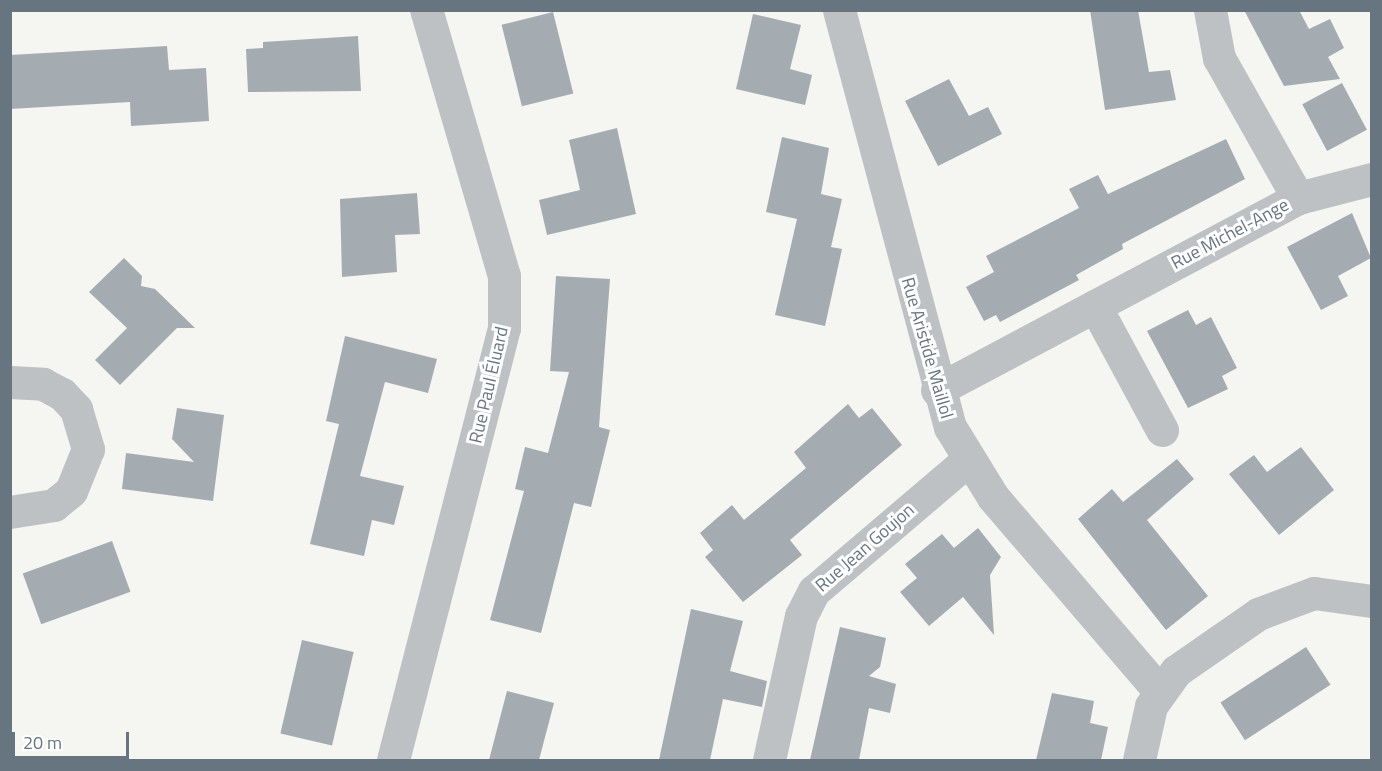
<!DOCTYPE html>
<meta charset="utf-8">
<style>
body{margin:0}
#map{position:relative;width:1382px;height:771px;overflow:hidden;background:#f5f5f2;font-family:"Titillium Web",sans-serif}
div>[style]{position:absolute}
.building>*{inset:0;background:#a5acb1;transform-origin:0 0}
.minor>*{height:33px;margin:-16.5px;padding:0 16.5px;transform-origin:16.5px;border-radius:16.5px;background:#bdc1c4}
span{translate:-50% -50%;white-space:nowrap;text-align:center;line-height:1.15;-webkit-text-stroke:6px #fff;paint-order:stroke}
.street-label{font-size:18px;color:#677580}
.frame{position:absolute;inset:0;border:12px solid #677580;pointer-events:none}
.scale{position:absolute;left:12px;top:732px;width:117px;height:27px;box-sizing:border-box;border:3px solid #677580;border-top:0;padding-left:8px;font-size:18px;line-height:21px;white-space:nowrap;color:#677580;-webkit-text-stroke:4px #fff;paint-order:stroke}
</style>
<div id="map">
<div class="building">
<i style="clip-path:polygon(1090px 10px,1138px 10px,1149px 72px,1170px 70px,1176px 100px,1105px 110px)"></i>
<i style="clip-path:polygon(1244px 10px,1299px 10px,1309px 29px,1330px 19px,1344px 48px,1328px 57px,1340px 79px,1284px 86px)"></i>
<i style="left:553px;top:12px;width:84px;height:53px;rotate:76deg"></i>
<i style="clip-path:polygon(753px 14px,801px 25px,790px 69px,812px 75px,805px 105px,736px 89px)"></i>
<i style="clip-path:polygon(358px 36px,361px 91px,248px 92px,246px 49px,263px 48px,263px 42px)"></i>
<i style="clip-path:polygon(167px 46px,169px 70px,206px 68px,209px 121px,131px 126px,130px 102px,10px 109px,10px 55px)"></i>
<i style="clip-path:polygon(949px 79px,969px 116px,988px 107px,1002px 134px,938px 166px,905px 101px)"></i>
<i style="left:1342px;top:83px;width:53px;height:45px;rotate:62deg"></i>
<i style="clip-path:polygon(617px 128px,636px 214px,547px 235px,539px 200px,580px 190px,569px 140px)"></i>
<i style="clip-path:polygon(782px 137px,829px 148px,821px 194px,842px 199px,831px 247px,842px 249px,825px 326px,775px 315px,797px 219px,766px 212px)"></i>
<i style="clip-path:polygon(1226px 139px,1245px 179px,1122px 244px,1123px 249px,1076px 275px,1079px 280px,1000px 322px,996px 315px,984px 321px,966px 287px,994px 272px,986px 256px,1079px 208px,1069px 189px,1098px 175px,1108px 194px)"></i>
<i style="clip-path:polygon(417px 193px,420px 234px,395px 235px,397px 272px,342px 277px,340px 199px)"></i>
<i style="clip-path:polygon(1352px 213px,1371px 258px,1338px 276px,1348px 296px,1321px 310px,1287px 247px)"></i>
<i style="clip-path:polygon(124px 258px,142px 276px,141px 286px,155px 289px,195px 328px,177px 328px,120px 385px,95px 360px,127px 328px,89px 292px)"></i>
<i style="clip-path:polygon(556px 276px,610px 279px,599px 427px,610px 430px,591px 507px,574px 503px,541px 633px,490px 620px,524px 491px,515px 489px,525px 447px,548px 453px,569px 372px,550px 371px)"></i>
<i style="clip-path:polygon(1188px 310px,1196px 325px,1211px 317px,1237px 368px,1222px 376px,1228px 389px,1188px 408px,1147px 331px)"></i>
<i style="clip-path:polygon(345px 336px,437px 359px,428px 393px,385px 382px,360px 476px,404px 486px,394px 525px,372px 520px,364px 556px,310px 544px,339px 424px,326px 421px)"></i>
<i style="clip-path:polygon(848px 404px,859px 418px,872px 408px,902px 445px,790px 540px,802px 555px,743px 602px,705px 557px,713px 550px,700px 533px,732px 505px,744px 520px,806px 468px,794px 452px)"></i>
<i style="clip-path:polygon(177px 408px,224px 415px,213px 501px,122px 489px,126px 453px,194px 462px,172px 439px)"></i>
<i style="clip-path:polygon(1301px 447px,1334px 490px,1279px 535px,1229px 474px,1254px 455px,1267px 472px)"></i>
<i style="clip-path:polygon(1177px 459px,1194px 479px,1147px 520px,1208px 596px,1166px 630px,1078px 519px,1112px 489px,1123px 502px)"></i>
<i style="clip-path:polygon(978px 528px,1001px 557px,990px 575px,994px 635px,963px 597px,929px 626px,900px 592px,917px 578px,905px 564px,942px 534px,954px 548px)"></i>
<i style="left:112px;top:541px;width:54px;height:95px;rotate:70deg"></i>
<i style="clip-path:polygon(691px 609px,743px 621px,730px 671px,767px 681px,762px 707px,723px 699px,710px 760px,659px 760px)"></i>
<i style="clip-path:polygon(840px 627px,886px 638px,880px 667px,869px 676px,896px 684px,890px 713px,869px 708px,859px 760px,810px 760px)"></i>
<i style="left:302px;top:640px;width:53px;height:96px;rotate:13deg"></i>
<i style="left:1306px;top:647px;width:45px;height:102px;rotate:57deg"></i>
<i style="clip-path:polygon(507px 691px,554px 703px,539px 760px,489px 760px)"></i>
<i style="clip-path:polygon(1052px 693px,1094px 701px,1090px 723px,1108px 727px,1101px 760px,1036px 760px)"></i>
</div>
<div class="minor">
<i style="left:839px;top:10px;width:432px;rotate:75.1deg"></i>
<i style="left:950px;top:427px;width:82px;rotate:58.4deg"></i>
<i style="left:993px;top:497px;width:257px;rotate:49.4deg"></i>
<i style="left:1210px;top:10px;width:49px;rotate:79.4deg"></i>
<i style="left:1219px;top:58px;width:161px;rotate:60.6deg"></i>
<i style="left:1095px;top:306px;width:141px;rotate:61.6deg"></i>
<i style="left:10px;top:382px;width:33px;rotate:3deg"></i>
<i style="left:43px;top:384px;width:21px;rotate:28deg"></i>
<i style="left:62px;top:394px;width:21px;rotate:47deg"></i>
<i style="left:76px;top:409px;width:42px;rotate:73.3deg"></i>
<i style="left:88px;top:449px;width:45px;rotate:112deg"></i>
<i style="left:71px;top:491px;width:22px;rotate:141deg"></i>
<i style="left:54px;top:505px;width:45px;rotate:171deg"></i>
<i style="left:937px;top:390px;width:409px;rotate:-28deg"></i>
<i style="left:1298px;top:198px;width:76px;rotate:-14.4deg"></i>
<i style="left:393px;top:760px;width:446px;rotate:-75.6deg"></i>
<i style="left:504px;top:328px;width:52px;rotate:-90deg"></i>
<i style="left:504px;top:276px;width:277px;rotate:-106.3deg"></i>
<i style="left:769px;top:760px;width:148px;rotate:-77.5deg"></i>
<i style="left:801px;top:616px;width:28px;rotate:-63deg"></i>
<i style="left:814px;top:591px;width:201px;rotate:-40.4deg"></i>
<i style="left:1139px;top:760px;width:55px;rotate:-77.5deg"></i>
<i style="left:1151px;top:706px;width:43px;rotate:-54.5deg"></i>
<i style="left:1176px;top:671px;width:100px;rotate:-34.8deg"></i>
<i style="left:1258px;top:614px;width:60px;rotate:-20.6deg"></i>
<i style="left:1314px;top:593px;width:59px;rotate:7.9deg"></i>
</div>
<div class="street-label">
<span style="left:1230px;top:234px;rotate:-28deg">Rue Michel-Ange</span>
<span style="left:927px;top:348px;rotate:74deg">Rue Aristide Maillol</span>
<span style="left:489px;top:385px;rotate:-77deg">Rue Paul Éluard</span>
<span style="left:865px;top:548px;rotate:-41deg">Rue Jean Goujon</span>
</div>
<div class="frame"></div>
<div class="scale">20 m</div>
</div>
